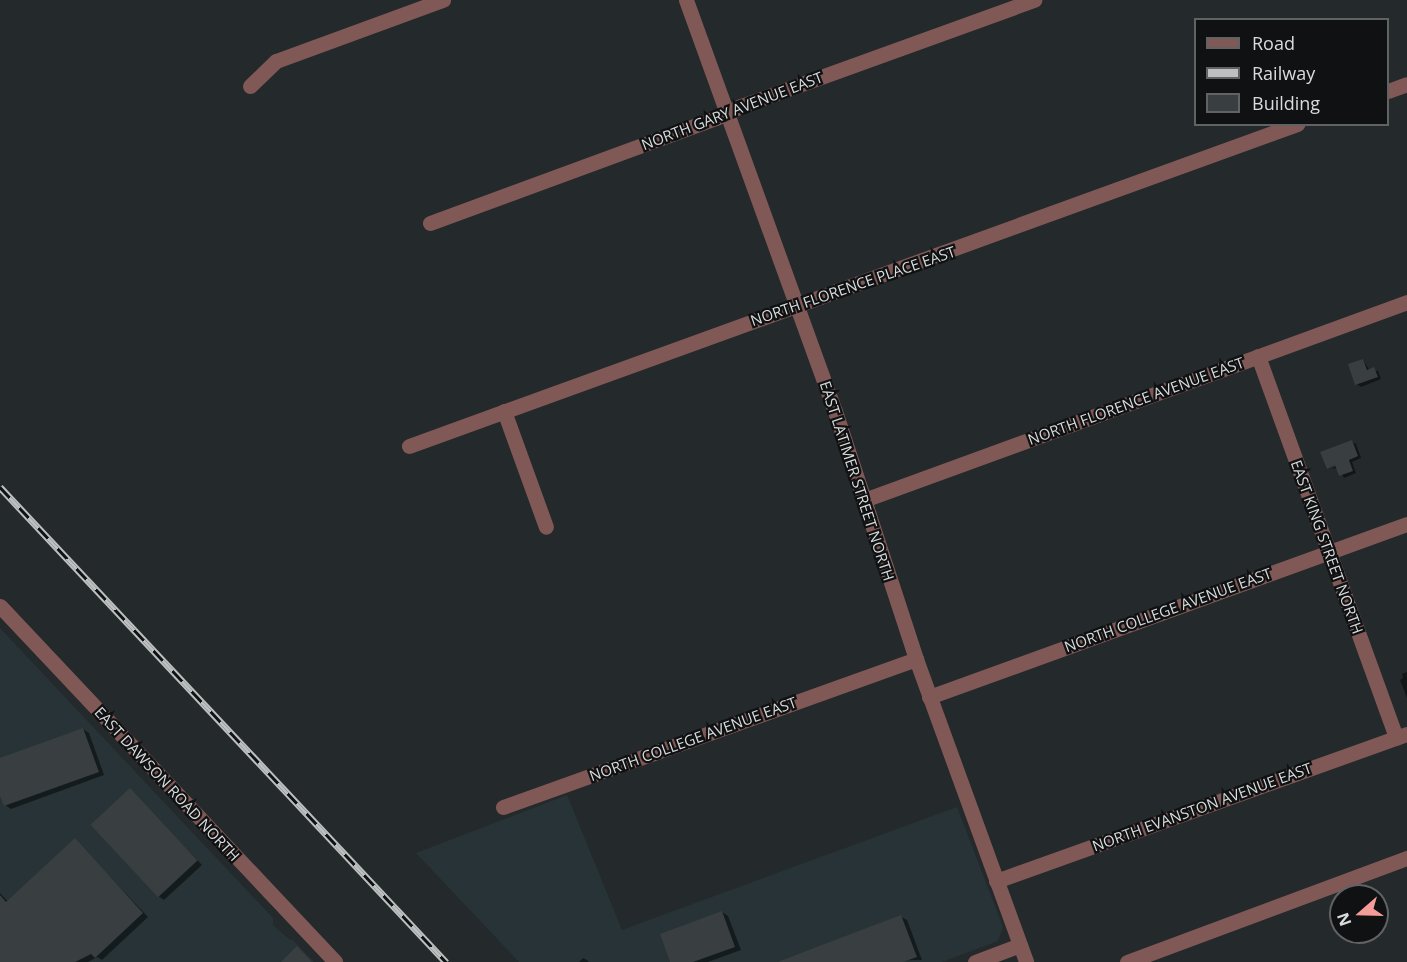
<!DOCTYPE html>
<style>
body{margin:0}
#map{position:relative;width:1407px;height:962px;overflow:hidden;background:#24292b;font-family:"Open Sans",sans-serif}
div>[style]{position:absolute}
.built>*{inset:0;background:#273336}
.shadow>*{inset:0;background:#0007}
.building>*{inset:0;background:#393e40;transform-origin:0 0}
.minor>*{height:15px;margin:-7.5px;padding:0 7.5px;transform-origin:7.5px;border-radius:7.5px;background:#805957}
.rail>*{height:7px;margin-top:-3.5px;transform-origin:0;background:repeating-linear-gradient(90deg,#0f1112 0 14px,#bdc0c1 0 28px);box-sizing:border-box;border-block:2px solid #bdc0c1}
span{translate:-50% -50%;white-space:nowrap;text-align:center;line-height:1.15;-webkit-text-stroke:4.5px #0f1112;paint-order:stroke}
.street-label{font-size:15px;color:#d9dcdd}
.legend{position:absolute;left:1194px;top:18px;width:195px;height:108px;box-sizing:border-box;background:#0f1112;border:2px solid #606263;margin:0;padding:8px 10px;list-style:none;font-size:18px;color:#d9dcdd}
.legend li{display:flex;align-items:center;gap:12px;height:30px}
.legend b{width:30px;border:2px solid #606263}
.north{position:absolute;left:1329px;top:884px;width:60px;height:60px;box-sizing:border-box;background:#0f1112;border:2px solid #606263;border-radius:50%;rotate:250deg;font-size:16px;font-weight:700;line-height:24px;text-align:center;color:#d9dcdd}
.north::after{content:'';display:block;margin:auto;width:21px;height:27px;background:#f59b98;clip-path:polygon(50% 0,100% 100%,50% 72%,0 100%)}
</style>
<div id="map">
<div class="built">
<i style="clip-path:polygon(0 628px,273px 918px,273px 925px,290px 940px,292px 939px,314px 962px,0 962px)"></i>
<i style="clip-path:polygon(567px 795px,622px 930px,957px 807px,1003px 927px,998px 941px,942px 962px,519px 962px,416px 853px)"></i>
</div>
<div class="shadow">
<i style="clip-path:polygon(1363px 360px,1370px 371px,1378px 371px,1381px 379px,1361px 387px,1357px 384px)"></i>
<i style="clip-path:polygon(1352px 442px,1356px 444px,1361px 458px,1352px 462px,1356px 473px,1344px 478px,1338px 468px,1330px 469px,1343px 464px)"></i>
<i style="clip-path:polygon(1407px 672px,1407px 698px,1400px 680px,1403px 678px,1402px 674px)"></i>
<i style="clip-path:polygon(83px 729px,89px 733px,104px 775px,11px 809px,5px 805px,0 792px,0 759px)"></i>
<i style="clip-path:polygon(130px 790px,202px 865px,164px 900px,158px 896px)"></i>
<i style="clip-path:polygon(75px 840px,148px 917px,102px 960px,97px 957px,88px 962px,0 962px,0 893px,8px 902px)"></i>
<i style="clip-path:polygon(722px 912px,728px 916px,741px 950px,708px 962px,672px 962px)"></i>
<i style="clip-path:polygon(901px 917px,907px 920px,922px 960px,777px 962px)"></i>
<i style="clip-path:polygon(583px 958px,587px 960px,589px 962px,579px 962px)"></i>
</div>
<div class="building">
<i style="clip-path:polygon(1363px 359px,1367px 370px,1374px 367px,1378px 377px,1355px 385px,1348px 364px)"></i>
<i style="clip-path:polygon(1352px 440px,1358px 456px,1349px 460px,1353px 471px,1339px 476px,1335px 465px,1327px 469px,1320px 452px)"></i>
<i style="clip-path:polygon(83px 728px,99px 772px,4px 806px,0 796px,0 758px)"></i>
<i style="left:130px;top:788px;width:99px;height:54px;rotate:47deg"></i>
<i style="clip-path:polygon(75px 838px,143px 913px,95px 958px,91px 954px,75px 962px,0 962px,0 895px,6px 902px)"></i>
<i style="clip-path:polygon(722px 911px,735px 947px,693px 962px,670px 962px,660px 934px)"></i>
<i style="clip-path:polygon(901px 915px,917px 957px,903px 962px,777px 962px)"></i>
<i style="clip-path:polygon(297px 946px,312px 962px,281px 962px)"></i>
</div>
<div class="minor">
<i style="left:686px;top:0;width:437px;rotate:70.1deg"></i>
<i style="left:835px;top:411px;width:261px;rotate:71.9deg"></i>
<i style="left:916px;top:659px;width:322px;rotate:70deg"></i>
<i style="left:250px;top:86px;width:36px;rotate:-44deg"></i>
<i style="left:276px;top:61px;width:178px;rotate:-20.1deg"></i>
<i style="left:1388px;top:91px;width:20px;rotate:-20deg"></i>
<i style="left:430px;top:223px;width:305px;rotate:-20.2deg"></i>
<i style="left:716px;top:118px;width:28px;rotate:-26deg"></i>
<i style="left:741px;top:106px;width:312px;rotate:-19.9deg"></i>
<i style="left:1258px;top:356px;width:406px;rotate:70.1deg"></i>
<i style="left:504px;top:411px;width:123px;rotate:70.1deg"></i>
<i style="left:409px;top:446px;width:945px;rotate:-19.93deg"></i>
<i style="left:864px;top:500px;width:578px;rotate:-20.03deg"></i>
<i style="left:0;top:606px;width:489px;rotate:46.7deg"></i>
<i style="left:929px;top:697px;width:508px;rotate:-19.9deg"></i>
<i style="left:503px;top:807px;width:439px;rotate:-19.7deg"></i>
<i style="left:996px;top:881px;width:436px;rotate:-19.7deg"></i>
<i style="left:975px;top:962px;width:48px;rotate:-20.7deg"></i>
<i style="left:1127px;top:962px;width:299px;rotate:-20.4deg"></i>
</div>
<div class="rail">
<i style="left:0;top:487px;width:652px;rotate:46.8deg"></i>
</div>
<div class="street-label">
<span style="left:732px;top:111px;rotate:-21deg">NORTH GARY AVENUE EAST</span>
<span style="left:853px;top:286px;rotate:-19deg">NORTH FLORENCE PLACE EAST</span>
<span style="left:1136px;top:401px;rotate:-20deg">NORTH FLORENCE AVENUE EAST</span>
<span style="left:857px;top:481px;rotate:72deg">EAST LATIMER STREET NORTH</span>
<span style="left:1327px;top:547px;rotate:70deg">EAST KING STREET NORTH</span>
<span style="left:1168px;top:610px;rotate:-20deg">NORTH COLLEGE AVENUE EAST</span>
<span style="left:693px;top:739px;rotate:-20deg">NORTH COLLEGE AVENUE EAST</span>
<span style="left:167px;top:784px;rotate:47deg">EAST DAWSON ROAD NORTH</span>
<span style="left:1202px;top:807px;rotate:-20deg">NORTH EVANSTON AVENUE EAST</span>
</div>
<ul class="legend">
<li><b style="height:8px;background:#805957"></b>Road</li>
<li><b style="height:8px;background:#bdc0c1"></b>Railway</li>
<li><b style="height:16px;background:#393e40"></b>Building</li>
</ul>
<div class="north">N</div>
</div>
